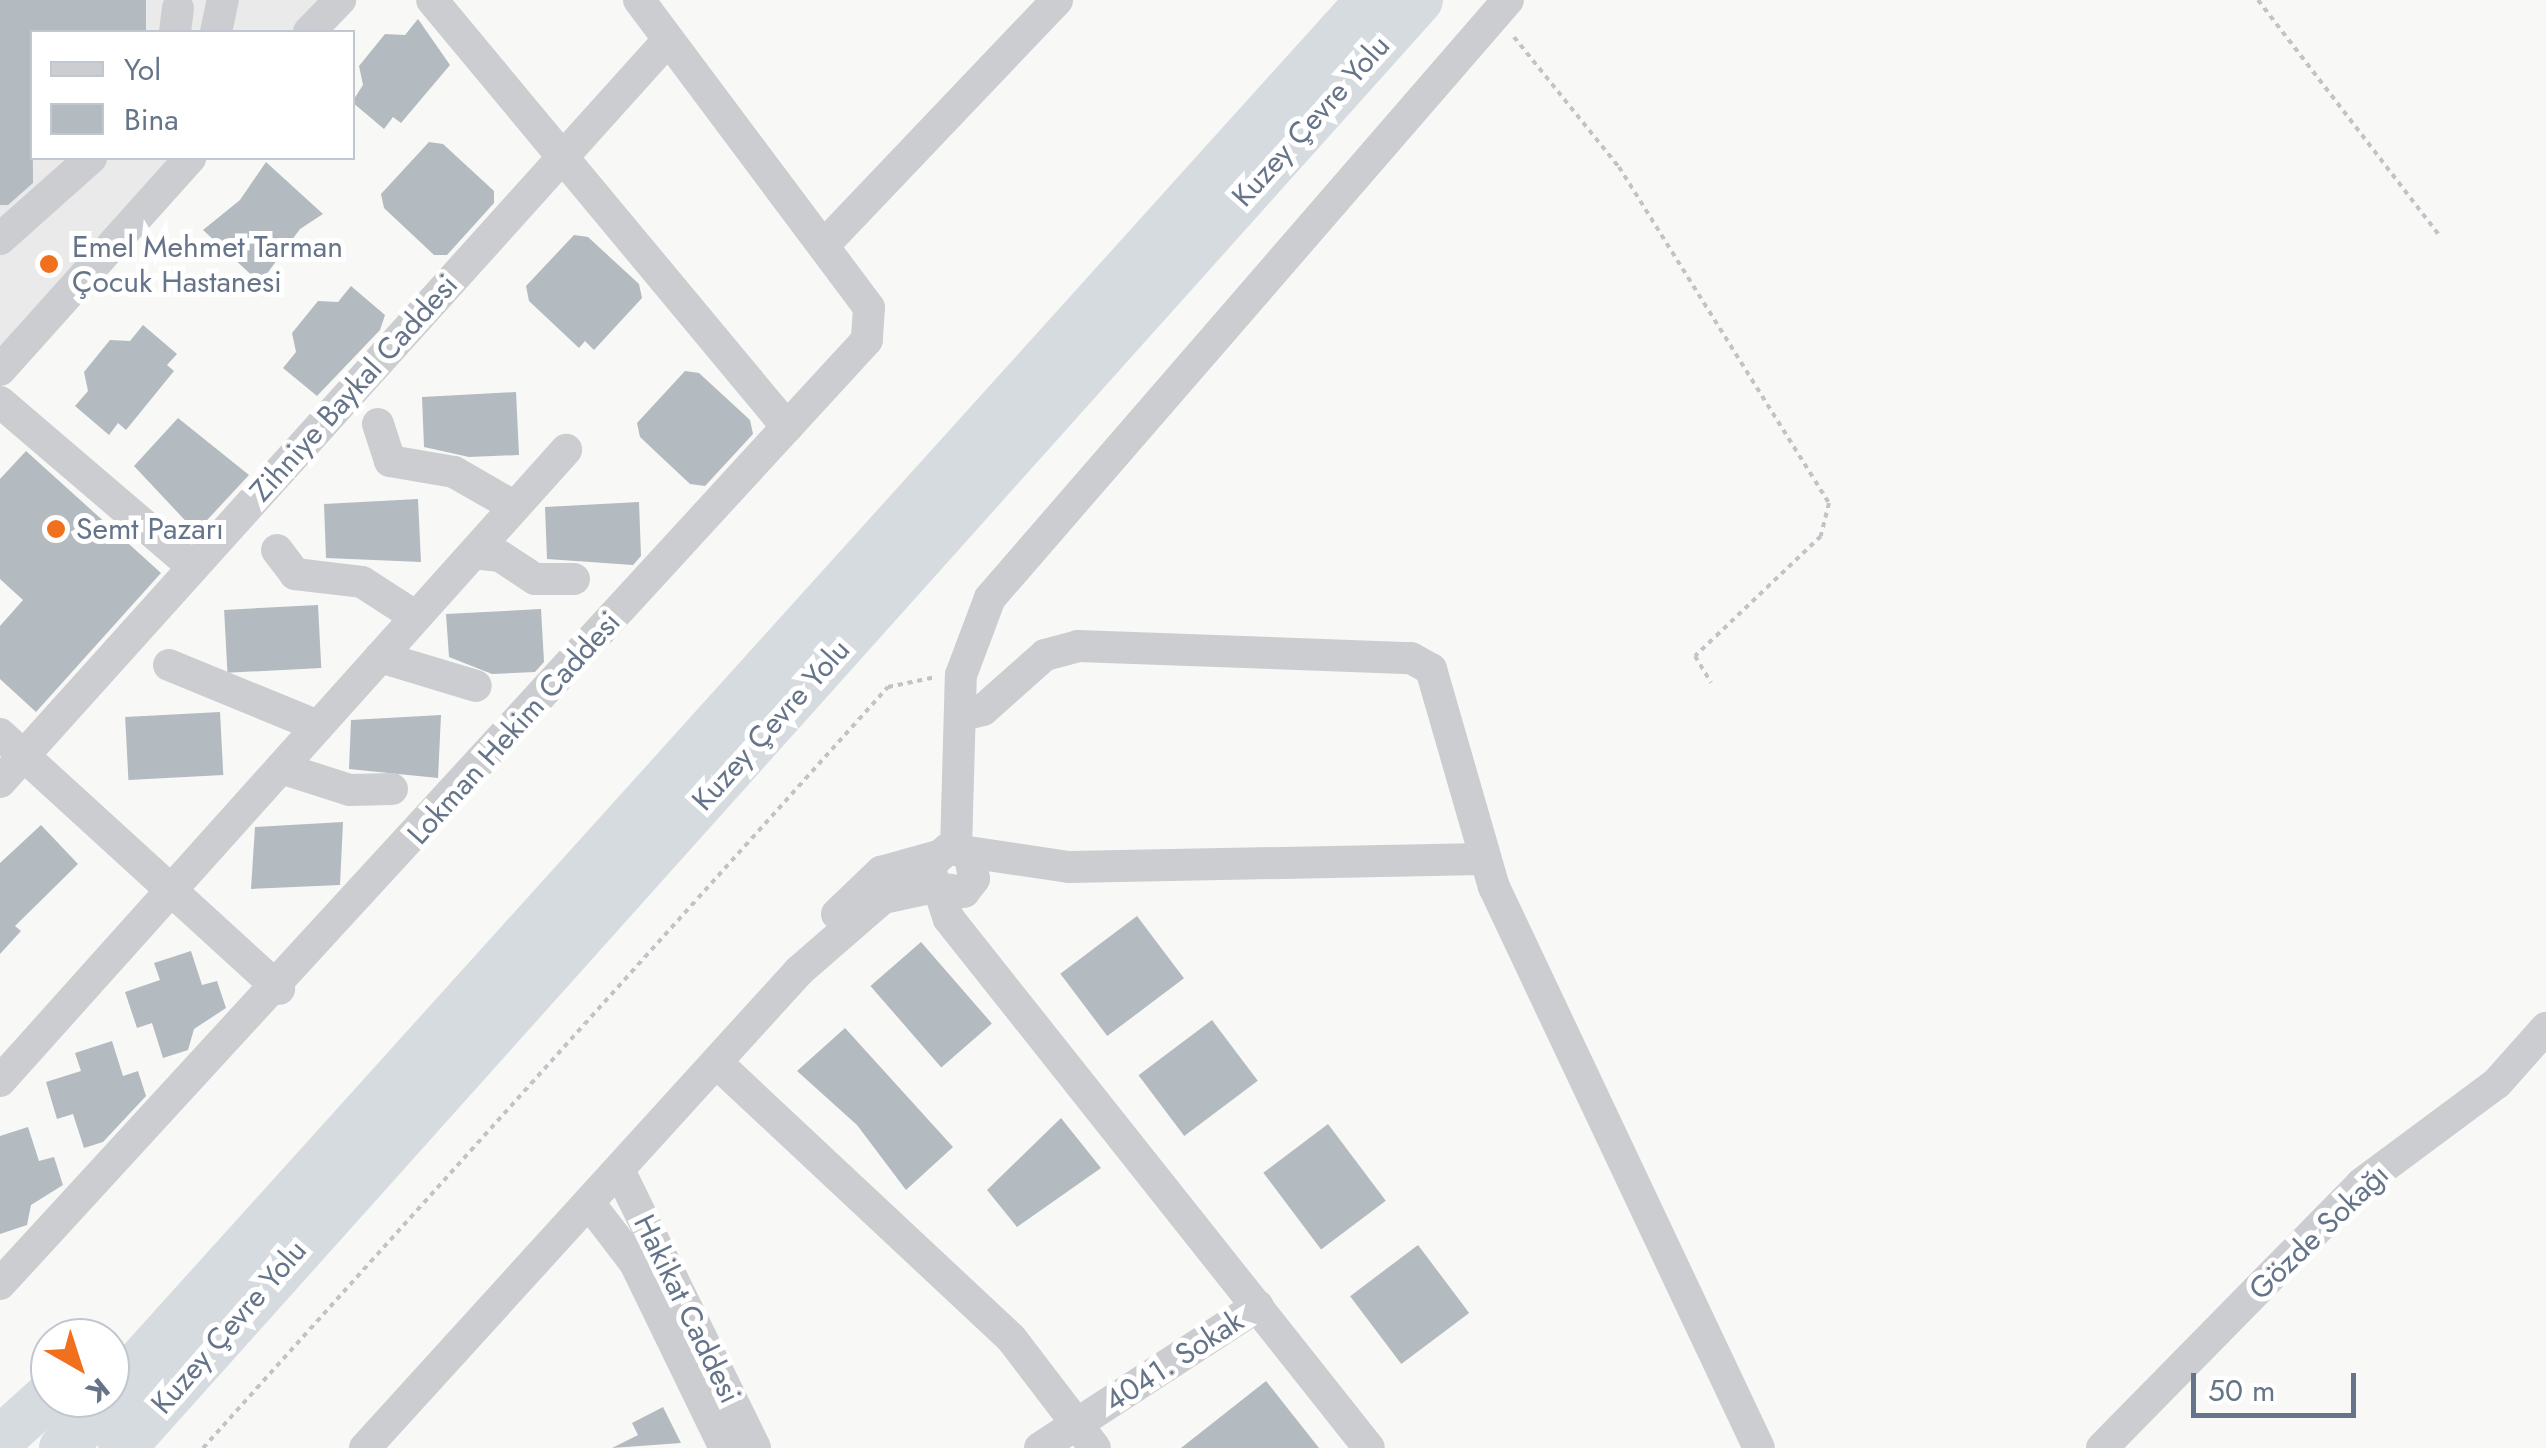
<!DOCTYPE html>
<meta charset="utf-8">
<style>
body{margin:0}
#map{position:relative;width:2546px;height:1448px;overflow:hidden;background:#f8f9f6;font-family:Jost,sans-serif}
div>[style]{position:absolute}
.built>*{inset:0;background:#e9eae9}
.building>*{inset:0;background:#b3bac0;transform-origin:0 0}
.path>*{height:4px;margin-top:-2px;transform-origin:0;background:repeating-linear-gradient(90deg,#c1c3c6 0 5px,transparent 0 10px)}
.minor>*{height:32px;margin:-16px;padding:0 16px;transform-origin:16px;border-radius:16px;background:#cbcdd1}
.highway>*{height:48px;margin:-24px;padding:0 24px;transform-origin:24px;border-radius:24px;background:#d6dbe0}
.dots>*{width:28px;height:28px;translate:-50% -50%;box-sizing:border-box;border:5px solid #fff;border-radius:50%}
span{translate:-50% -50%;white-space:nowrap;text-align:center;line-height:1.15;-webkit-text-stroke:10px #fff;paint-order:stroke}
.street-label{font-size:30px;color:#657489}
.poi-label{font-size:30px;color:#657489}
.left{translate:0 -50%;text-align:left}
.legend{position:absolute;left:30px;top:30px;width:325px;height:130px;box-sizing:border-box;background:#fff;border:2px solid #c1c7d0;margin:0;padding:12px 18px;list-style:none;font-size:30px;color:#657489}
.legend li{display:flex;align-items:center;gap:20px;height:50px}
.legend b{width:50px;border:2px solid #c1c7d0}
.north{position:absolute;left:30px;top:1318px;width:100px;height:100px;box-sizing:border-box;background:#fff;border:2px solid #c1c7d0;border-radius:50%;rotate:141deg;font-size:28px;font-weight:700;line-height:40px;text-align:center;color:#657489}
.north::after{content:'';display:block;margin:auto;width:35px;height:45px;background:#f1701d;clip-path:polygon(50% 0,100% 100%,50% 72%,0 100%)}
.scale{position:absolute;left:2191px;top:1373px;width:165px;height:45px;box-sizing:border-box;border:5px solid #657489;border-top:0;padding-left:12px;font-size:30px;line-height:35px;white-space:nowrap;color:#657489;-webkit-text-stroke:8px #fff;paint-order:stroke}
</style>
<div id="map">
<div class="built">
<i style="clip-path:polygon(0 0,337px 0,308px 32px,32px 32px,32px 158px,194px 158px,0 371px)"></i>
</div>
<div class="building">
<i style="clip-path:polygon(0 0,146px 0,146px 32px,32px 32px,33px 183px,8px 205px,0 205px)"></i>
<i style="clip-path:polygon(418px 19px,450px 65px,401px 123px,393px 117px,384px 129px,352px 102px,363px 85px,359px 66px,385px 34px,405px 35px)"></i>
<i style="clip-path:polygon(429px 142px,443px 144px,494px 191px,494px 203px,447px 255px,434px 255px,384px 208px,381px 194px)"></i>
<i style="clip-path:polygon(266px 162px,323px 214px,300px 229px,260px 283px,203px 230px,240px 200px)"></i>
<i style="clip-path:polygon(574px 235px,588px 237px,639px 284px,642px 298px,594px 350px,585px 341px,579px 348px,529px 301px,526px 286px)"></i>
<i style="clip-path:polygon(351px 286px,385px 315px,380px 330px,317px 396px,283px 368px,296px 352px,292px 333px,318px 301px,338px 302px)"></i>
<i style="clip-path:polygon(143px 325px,177px 354px,167px 365px,174px 371px,126px 430px,118px 423px,109px 435px,75px 406px,88px 391px,84px 372px,110px 340px,130px 341px)"></i>
<i style="clip-path:polygon(685px 371px,699px 373px,750px 420px,753px 434px,705px 486px,690px 484px,640px 437px,637px 423px)"></i>
<i style="clip-path:polygon(516px 392px,519px 455px,469px 457px,424px 447px,422px 397px)"></i>
<i style="clip-path:polygon(178px 418px,249px 475px,196px 532px,134px 466px)"></i>
<i style="clip-path:polygon(26px 451px,161px 573px,36px 712px,0 679px,0 626px,23px 600px,0 579px,0 479px)"></i>
<i style="clip-path:polygon(418px 499px,421px 562px,326px 558px,324px 504px)"></i>
<i style="clip-path:polygon(639px 502px,641px 556px,633px 565px,547px 559px,545px 507px)"></i>
<i style="left:318px;top:605px;width:63px;height:94px;rotate:87deg"></i>
<i style="clip-path:polygon(541px 609px,544px 662px,535px 672px,492px 674px,449px 657px,446px 614px)"></i>
<i style="left:220px;top:712px;width:63px;height:95px;rotate:87deg"></i>
<i style="clip-path:polygon(441px 715px,438px 778px,349px 769px,351px 720px)"></i>
<i style="clip-path:polygon(343px 822px,340px 885px,251px 889px,255px 827px)"></i>
<i style="clip-path:polygon(41px 825px,78px 864px,15px 926px,21px 931px,0 954px,0 863px)"></i>
<i style="left:1137px;top:916px;width:78px;height:96px;rotate:53deg"></i>
<i style="left:921px;top:942px;width:108px;height:67px;rotate:49deg"></i>
<i style="clip-path:polygon(191px 951px,202px 985px,217px 981px,226px 1008px,194px 1029px,188px 1050px,163px 1058px,152px 1023px,137px 1028px,125px 992px,160px 980px,154px 963px)"></i>
<i style="left:1212px;top:1020px;width:76px;height:92px;rotate:53deg"></i>
<i style="clip-path:polygon(845px 1028px,953px 1147px,906px 1190px,857px 1125px,797px 1071px)"></i>
<i style="clip-path:polygon(112px 1041px,123px 1076px,138px 1071px,146px 1096px,103px 1142px,84px 1148px,73px 1114px,57px 1119px,46px 1082px,81px 1071px,75px 1053px)"></i>
<i style="clip-path:polygon(1061px 1118px,1101px 1168px,1017px 1227px,987px 1190px)"></i>
<i style="left:1328px;top:1124px;width:96px;height:81px;rotate:53deg"></i>
<i style="clip-path:polygon(28px 1127px,39px 1161px,54px 1157px,63px 1185px,31px 1205px,27px 1225px,0 1234px,0 1136px)"></i>
<i style="left:1418px;top:1245px;width:85px;height:85px;rotate:53deg"></i>
<i style="clip-path:polygon(1266px 1381px,1319px 1448px,1181px 1448px)"></i>
<i style="clip-path:polygon(663px 1407px,681px 1443px,612px 1448px,638px 1435px,632px 1423px)"></i>
</div>
<div class="path">
<i style="left:2258px;top:0;width:297px;rotate:52.4deg"></i>
<i style="left:1514px;top:37px;width:167px;rotate:51.1deg"></i>
<i style="left:1619px;top:167px;width:396px;rotate:58deg"></i>
<i style="left:1829px;top:503px;width:34px;rotate:104deg"></i>
<i style="left:1821px;top:536px;width:174px;rotate:136.4deg"></i>
<i style="left:1695px;top:656px;width:31px;rotate:59deg"></i>
<i style="left:203px;top:1448px;width:1024px;rotate:-48.01deg"></i>
<i style="left:888px;top:687px;width:49px;rotate:-11.8deg"></i>
</div>
<div class="minor">
<i style="left:639px;top:0;width:384px;rotate:53.2deg"></i>
<i style="left:869px;top:308px;width:32px;rotate:94deg"></i>
<i style="left:867px;top:340px;width:118px;rotate:132.6deg"></i>
<i style="left:175px;top:32px;width:24px;rotate:-83deg"></i>
<i style="left:216px;top:32px;width:33px;rotate:-78deg"></i>
<i style="left:309px;top:32px;width:45px;rotate:-45.9deg"></i>
<i style="left:0;top:239px;width:122px;rotate:-41.7deg"></i>
<i style="left:824px;top:245px;width:338px;rotate:-46.4deg"></i>
<i style="left:0;top:370px;width:285px;rotate:-48.1deg"></i>
<i style="left:0;top:402px;width:254px;rotate:40.5deg"></i>
<i style="left:378px;top:424px;width:39px;rotate:72deg"></i>
<i style="left:390px;top:461px;width:65px;rotate:9.8deg"></i>
<i style="left:454px;top:472px;width:70px;rotate:29.8deg"></i>
<i style="left:277px;top:550px;width:30px;rotate:53deg"></i>
<i style="left:295px;top:574px;width:67px;rotate:6.8deg"></i>
<i style="left:362px;top:582px;width:64px;rotate:32.9deg"></i>
<i style="left:474px;top:553px;width:26px;rotate:7deg"></i>
<i style="left:500px;top:556px;width:42px;rotate:33.3deg"></i>
<i style="left:535px;top:579px;width:39px"></i>
<i style="left:380px;top:657px;width:100px;rotate:16.8deg"></i>
<i style="left:169px;top:665px;width:161px;rotate:22.3deg"></i>
<i style="left:960px;top:716px;width:24px;rotate:-15deg"></i>
<i style="left:983px;top:710px;width:83px;rotate:-41.6deg"></i>
<i style="left:1045px;top:655px;width:34px;rotate:-15deg"></i>
<i style="left:1078px;top:646px;width:333px;rotate:2.1deg"></i>
<i style="left:1411px;top:658px;width:23px;rotate:29deg"></i>
<i style="left:1431px;top:669px;width:227px;rotate:73.9deg"></i>
<i style="left:1494px;top:887px;width:620px;rotate:64.72deg"></i>
<i style="left:0;top:734px;width:378px;rotate:42.4deg"></i>
<i style="left:281px;top:768px;width:72px;rotate:17.7deg"></i>
<i style="left:350px;top:790px;width:42px;rotate:-1.4deg"></i>
<i style="left:0;top:782px;width:998px;rotate:-48deg"></i>
<i style="left:956px;top:849px;width:174px;rotate:-88.4deg"></i>
<i style="left:961px;top:675px;width:82px;rotate:-69.4deg"></i>
<i style="left:990px;top:598px;width:791px;rotate:-49.1deg"></i>
<i style="left:970px;top:856px;width:23px;rotate:80deg"></i>
<i style="left:974px;top:879px;width:16px;rotate:128deg"></i>
<i style="left:964px;top:892px;width:30px;rotate:-171deg"></i>
<i style="left:934px;top:887px;width:23px;rotate:-100deg"></i>
<i style="left:930px;top:864px;width:23px;rotate:-40deg"></i>
<i style="left:948px;top:849px;width:122px;rotate:8.5deg"></i>
<i style="left:1069px;top:867px;width:414px;rotate:-1.1deg"></i>
<i style="left:940px;top:892px;width:28px;rotate:72deg"></i>
<i style="left:949px;top:919px;width:675px;rotate:51.55deg"></i>
<i style="left:837px;top:914px;width:61px;rotate:-43.7deg"></i>
<i style="left:881px;top:872px;width:55px;rotate:-15.8deg"></i>
<i style="left:717px;top:1063px;width:403px;rotate:43.1deg"></i>
<i style="left:1011px;top:1338px;width:138px;rotate:52.6deg"></i>
<i style="left:0;top:1081px;width:848px;rotate:-48.11deg"></i>
<i style="left:619px;top:1170px;width:309px;rotate:63.9deg"></i>
<i style="left:589px;top:1203px;width:76px;rotate:52.5deg"></i>
<i style="left:635px;top:1263px;width:206px;rotate:64.1deg"></i>
<i style="left:0;top:1284px;width:1164px;rotate:-47.44deg"></i>
<i style="left:787px;top:427px;width:555px;rotate:-129.74deg"></i>
<i style="left:365px;top:1448px;width:645px;rotate:-47.7deg"></i>
<i style="left:799px;top:971px;width:111px;rotate:-41deg"></i>
<i style="left:883px;top:898px;width:52px;rotate:-12.2deg"></i>
<i style="left:1040px;top:1448px;width:260px;rotate:-33.1deg"></i>
<i style="left:2102px;top:1448px;width:370px;rotate:-45.5deg"></i>
<i style="left:2361px;top:1184px;width:169px;rotate:-36.6deg"></i>
<i style="left:2497px;top:1083px;width:74px;rotate:-48.3deg"></i>
</div>
<div class="highway">
<i style="left:110px;top:1396px;width:1881px;rotate:-47.93deg"></i>
<i style="left:0;top:1440px;width:67px;rotate:-42deg"></i>
<i style="left:63px;top:1448px;width:67px;rotate:-48deg"></i>
<i style="left:122px;top:1448px;width:1944px;rotate:-48.15deg"></i>
</div>
<div class="dots">
<i style="left:49px;top:264px;background:#f1701d"></i>
<i style="left:56px;top:529px;background:#f1701d"></i>
</div>
<div class="street-label">
<span style="left:1311px;top:121px;rotate:-48deg">Kuzey Çevre Yolu</span>
<span style="left:354px;top:388px;rotate:-48deg">Zihniye Baykal Caddesi</span>
<span style="left:771px;top:725px;rotate:-48deg">Kuzey Çevre Yolu</span>
<span style="left:514px;top:728px;rotate:-48deg">Lokman Hekim Caddesi</span>
<span style="left:2319px;top:1232px;rotate:-44deg">Gözde Sokağı</span>
<span style="left:687px;top:1309px;rotate:64deg">Hakikat Caddesi</span>
<span style="left:229px;top:1327px;rotate:-49deg">Kuzey Çevre Yolu</span>
<span style="left:1174px;top:1361px;rotate:-33deg">4041. Sokak</span>
</div>
<div class="poi-label">
<span class="left" style="left:72px;top:264px">Emel Mehmet Tarman<br>Çocuk Hastanesi</span>
<span class="left" style="left:76px;top:529px">Semt Pazarı</span>
</div>
<ul class="legend">
<li><b style="height:12px;background:#cbcdd1"></b>Yol</li>
<li><b style="height:28px;background:#b3bac0"></b>Bina</li>
</ul>
<div class="north">K</div>
<div class="scale">50 m</div>
</div>
